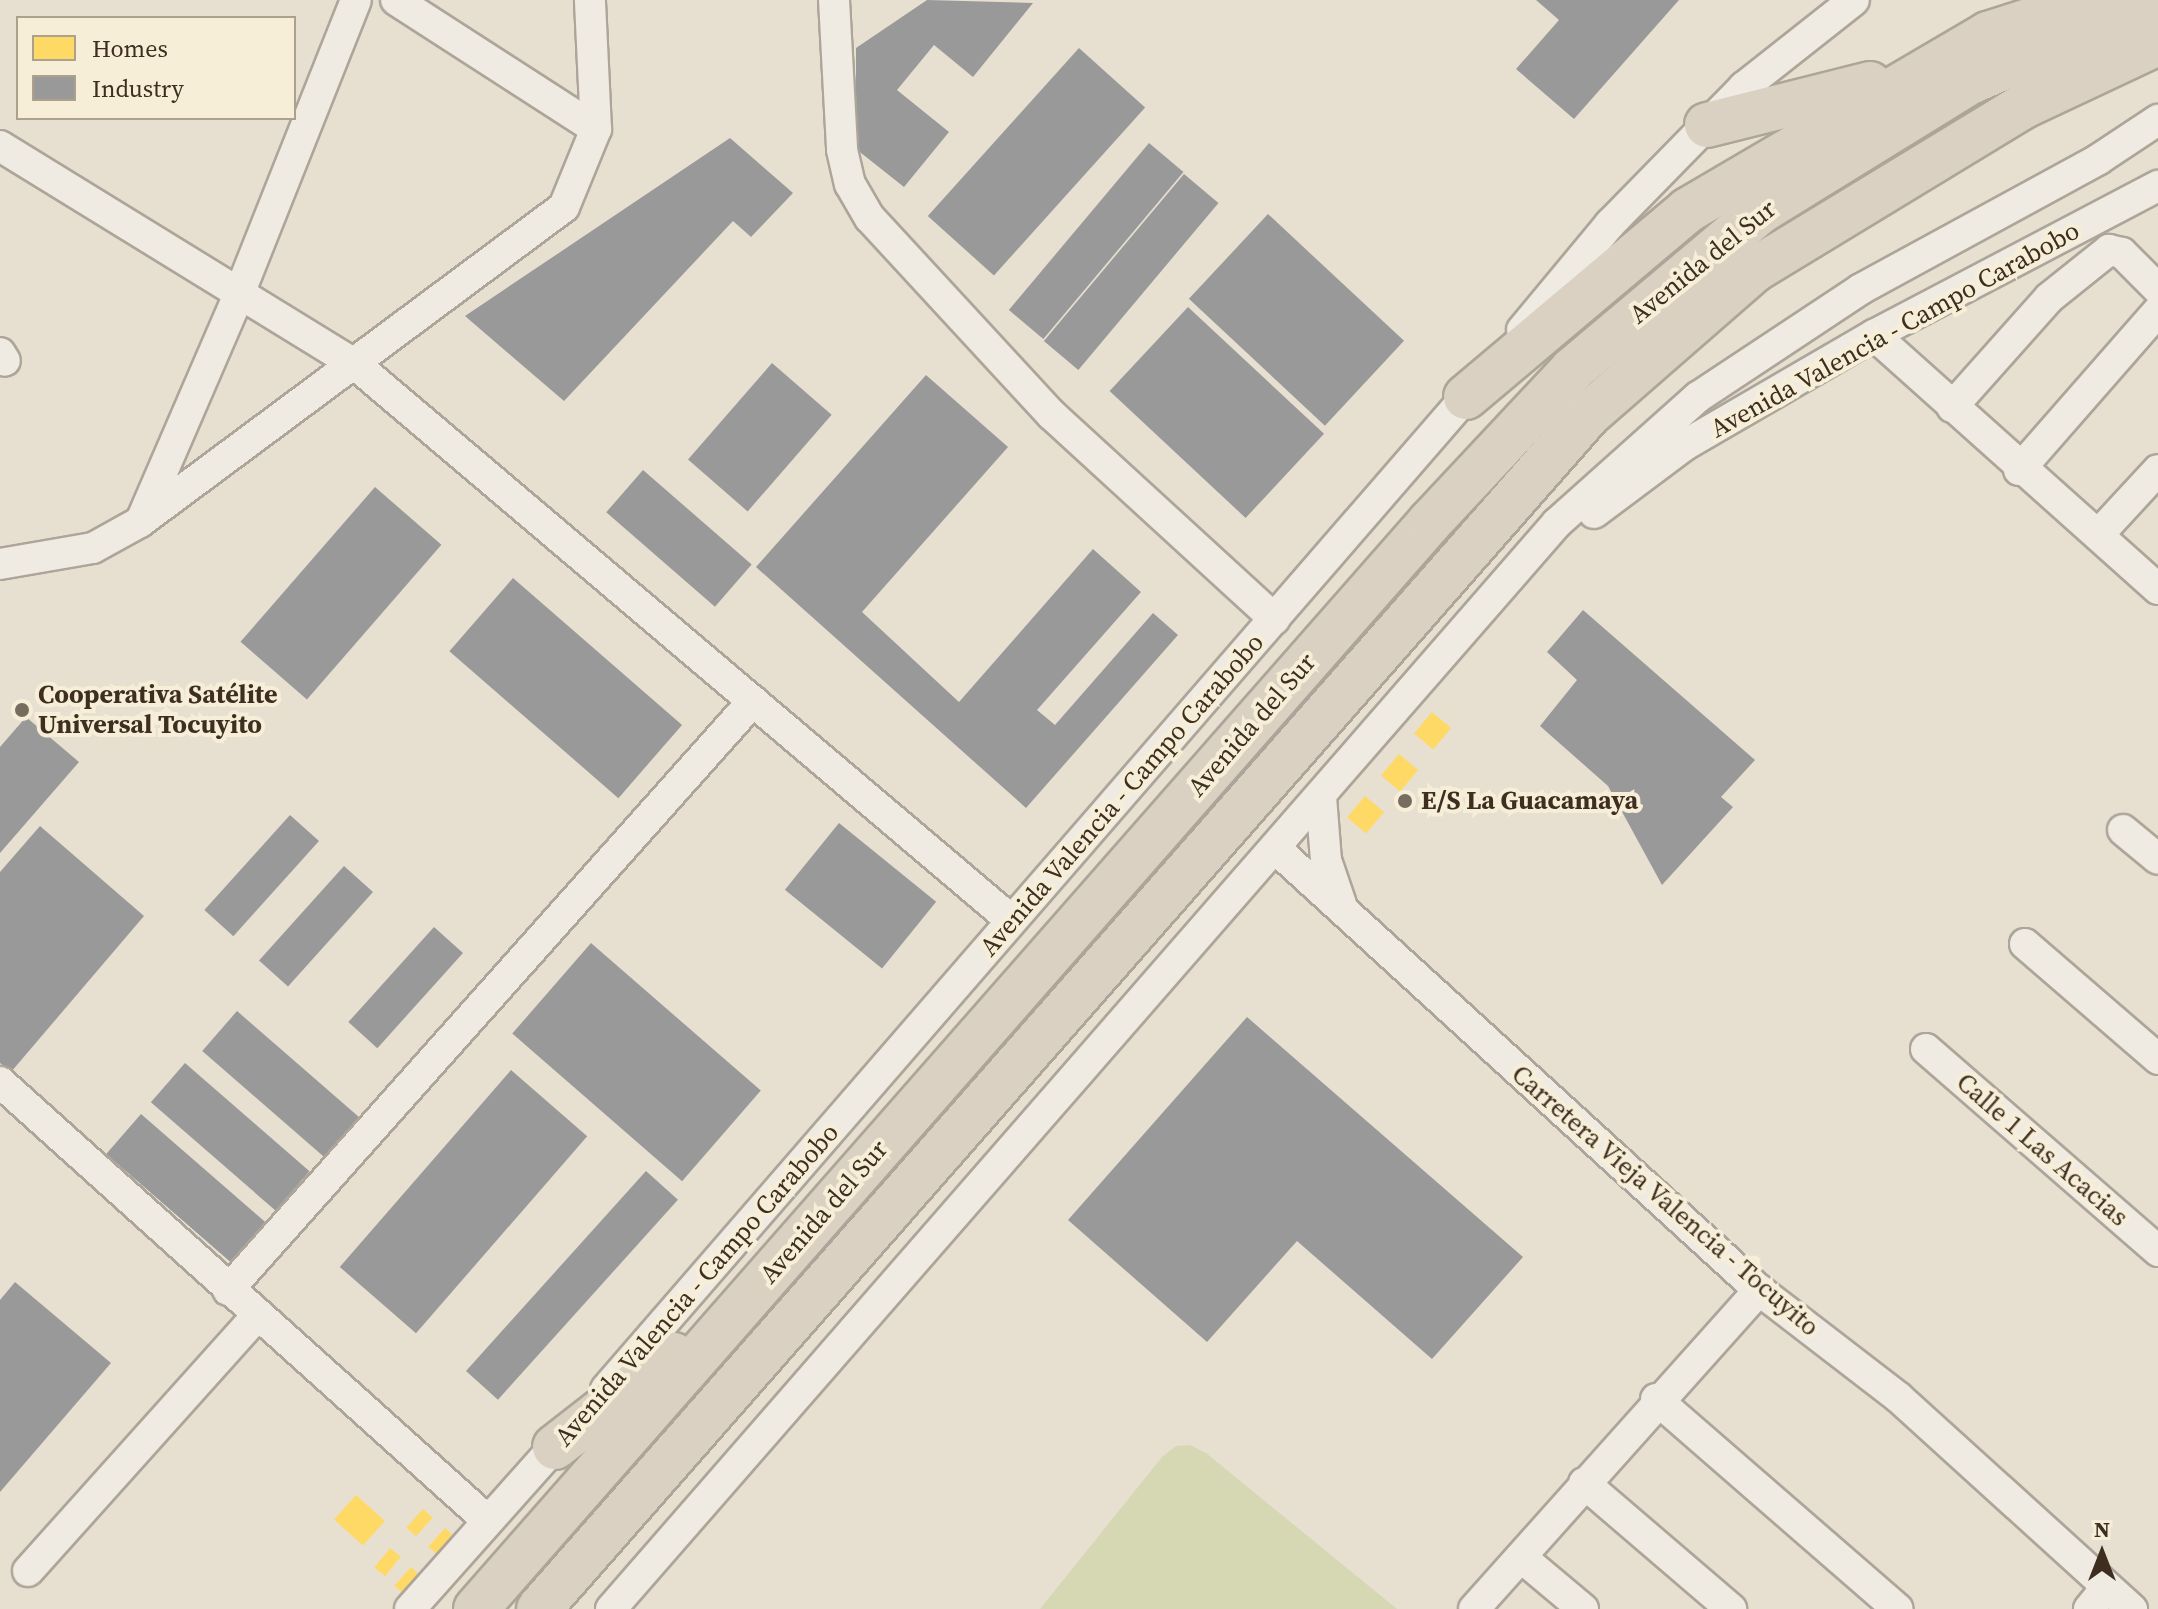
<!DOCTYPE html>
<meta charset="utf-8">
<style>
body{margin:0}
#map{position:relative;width:2158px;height:1609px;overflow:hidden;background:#e7e0d1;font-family:"Source Serif 4",serif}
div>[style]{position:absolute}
.green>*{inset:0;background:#d6d7b3}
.homes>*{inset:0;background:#ffd966;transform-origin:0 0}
.industry>*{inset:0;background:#999;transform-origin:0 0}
.roads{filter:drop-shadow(2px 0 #ada599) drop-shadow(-2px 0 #ada599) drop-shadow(0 2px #ada599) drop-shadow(0 -2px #ada599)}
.minor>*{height:30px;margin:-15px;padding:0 15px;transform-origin:15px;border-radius:15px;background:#efebe3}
.highway>*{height:44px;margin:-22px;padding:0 22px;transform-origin:22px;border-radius:22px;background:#dad1c2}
.dots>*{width:22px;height:22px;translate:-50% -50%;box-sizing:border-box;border:4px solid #f7eed8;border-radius:50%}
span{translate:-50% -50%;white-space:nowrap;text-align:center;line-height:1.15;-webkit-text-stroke:8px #f7eed8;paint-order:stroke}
.street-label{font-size:26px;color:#3d2e20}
.poi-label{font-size:26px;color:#3d2e20;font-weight:700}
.left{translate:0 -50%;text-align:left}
.legend{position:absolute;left:16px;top:16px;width:280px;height:104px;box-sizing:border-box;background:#f7eed8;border:2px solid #ada18e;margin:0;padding:10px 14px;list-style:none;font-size:24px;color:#3d2e20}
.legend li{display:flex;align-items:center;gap:16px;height:40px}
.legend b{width:40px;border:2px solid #ada18e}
.north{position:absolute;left:2062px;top:1513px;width:80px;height:80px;-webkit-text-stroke:6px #f7eed8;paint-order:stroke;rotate:0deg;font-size:22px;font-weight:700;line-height:32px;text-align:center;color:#3d2e20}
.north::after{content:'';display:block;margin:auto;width:28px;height:36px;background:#3d2e20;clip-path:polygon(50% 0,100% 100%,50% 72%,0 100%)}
</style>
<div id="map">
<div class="green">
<i style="clip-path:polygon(1190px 1445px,1206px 1453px,1397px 1609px,1040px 1609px,1162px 1457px,1176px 1446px)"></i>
</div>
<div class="homes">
<i style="left:1432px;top:712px;width:25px;height:28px;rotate:40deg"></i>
<i style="left:1399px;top:754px;width:25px;height:28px;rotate:40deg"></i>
<i style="left:1365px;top:796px;width:25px;height:28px;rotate:40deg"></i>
<i style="left:356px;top:1495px;width:39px;height:33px;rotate:42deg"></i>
<i style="left:423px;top:1509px;width:13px;height:25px;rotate:42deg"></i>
<i style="left:445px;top:1528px;width:13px;height:25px;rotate:42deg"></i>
<i style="left:390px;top:1548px;width:14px;height:25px;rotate:39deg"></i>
<i style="left:411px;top:1567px;width:13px;height:25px;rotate:42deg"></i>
</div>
<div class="industry">
<i style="clip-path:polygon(927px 0,1033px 3px,973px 77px,934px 45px,897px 90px,949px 132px,904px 187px,856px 149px,856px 48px)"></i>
<i style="clip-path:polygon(1536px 0,1679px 0,1574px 119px,1516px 69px,1559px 20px)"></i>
<i style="left:1079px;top:48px;width:89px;height:226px;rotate:42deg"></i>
<i style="clip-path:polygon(730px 138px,793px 193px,751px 237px,733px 221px,564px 401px,465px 316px)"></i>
<i style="left:1149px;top:143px;width:45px;height:218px;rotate:40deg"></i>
<i style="left:1184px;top:174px;width:45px;height:218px;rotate:40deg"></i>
<i style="left:1268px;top:214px;width:186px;height:116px;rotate:43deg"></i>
<i style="left:1188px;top:307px;width:186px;height:115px;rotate:43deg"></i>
<i style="left:772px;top:363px;width:79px;height:128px;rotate:41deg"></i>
<i style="clip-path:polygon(926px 375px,1008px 447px,862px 612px,959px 702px,1093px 549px,1141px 592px,1037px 710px,1055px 725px,1153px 613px,1178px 635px,1026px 808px,756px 567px)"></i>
<i style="left:643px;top:470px;width:144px;height:56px;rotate:41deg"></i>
<i style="left:375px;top:487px;width:88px;height:205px;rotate:41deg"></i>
<i style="left:513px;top:578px;width:224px;height:97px;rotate:41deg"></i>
<i style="clip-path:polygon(1583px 610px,1755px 760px,1721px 797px,1733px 807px,1662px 885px,1608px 786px,1540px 726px,1577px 680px,1547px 652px)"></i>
<i style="clip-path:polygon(26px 717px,79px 762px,0 853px,0 747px)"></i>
<i style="left:290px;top:815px;width:39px;height:128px;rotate:42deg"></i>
<i style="left:839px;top:823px;width:125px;height:86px;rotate:39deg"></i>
<i style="clip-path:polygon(40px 826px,144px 916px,11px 1072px,0 1063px,0 872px)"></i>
<i style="left:344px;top:866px;width:39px;height:127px;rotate:42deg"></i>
<i style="left:434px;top:927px;width:39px;height:128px;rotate:42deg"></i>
<i style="left:591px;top:943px;width:225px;height:120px;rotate:41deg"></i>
<i style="left:237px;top:1011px;width:165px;height:53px;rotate:41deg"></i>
<i style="clip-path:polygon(1247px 1017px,1523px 1257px,1432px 1359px,1297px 1241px,1207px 1342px,1068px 1220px)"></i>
<i style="left:185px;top:1063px;width:165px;height:52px;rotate:41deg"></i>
<i style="left:511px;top:1070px;width:101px;height:261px;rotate:41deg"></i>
<i style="left:141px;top:1114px;width:165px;height:53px;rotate:41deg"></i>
<i style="left:646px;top:1171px;width:43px;height:269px;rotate:42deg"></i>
<i style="clip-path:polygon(15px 1282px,111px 1363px,0 1492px,0 1300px)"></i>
</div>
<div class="roads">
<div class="minor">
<i style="left:396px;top:0;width:238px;rotate:32.8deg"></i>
<i style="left:834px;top:0;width:150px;rotate:86.9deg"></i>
<i style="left:842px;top:150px;width:35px;rotate:77deg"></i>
<i style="left:850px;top:184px;width:39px;rotate:60deg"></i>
<i style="left:870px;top:218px;width:268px;rotate:47.3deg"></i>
<i style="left:1052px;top:415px;width:302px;rotate:42.5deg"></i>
<i style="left:0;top:146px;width:418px;rotate:31.6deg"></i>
<i style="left:356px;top:365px;width:859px;rotate:40.28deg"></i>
<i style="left:1522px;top:330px;width:138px;rotate:-50.3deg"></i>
<i style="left:1610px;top:224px;width:192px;rotate:-45.6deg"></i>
<i style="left:1744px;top:87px;width:140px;rotate:-38.3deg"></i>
<i style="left:1874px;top:335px;width:381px;rotate:41.8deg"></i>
<i style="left:0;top:353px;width:9px;rotate:58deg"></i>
<i style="left:1952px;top:407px;width:146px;rotate:-48.3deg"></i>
<i style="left:2049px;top:298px;width:77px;rotate:-38.7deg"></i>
<i style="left:2109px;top:250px;width:13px;rotate:13deg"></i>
<i style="left:2122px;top:253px;width:51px;rotate:45deg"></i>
<i style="left:2019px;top:470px;width:211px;rotate:-48.8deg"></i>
<i style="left:1594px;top:513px;width:114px;rotate:-36.8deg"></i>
<i style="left:1685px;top:445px;width:219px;rotate:-30.2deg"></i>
<i style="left:1874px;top:335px;width:321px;rotate:-27.7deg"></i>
<i style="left:141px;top:521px;width:247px;rotate:-66.6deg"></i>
<i style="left:239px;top:294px;width:316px;rotate:-68.3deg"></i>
<i style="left:2098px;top:535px;width:88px;rotate:-47.3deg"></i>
<i style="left:0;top:564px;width:94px;rotate:-9.8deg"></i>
<i style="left:93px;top:548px;width:54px;rotate:-29deg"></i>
<i style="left:140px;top:522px;width:528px;rotate:-36.61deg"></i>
<i style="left:564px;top:207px;width:84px;rotate:-67.7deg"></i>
<i style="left:596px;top:129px;width:129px;rotate:-92.7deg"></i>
<i style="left:1321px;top:797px;width:63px;rotate:85.5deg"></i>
<i style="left:1326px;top:860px;width:46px;rotate:71.2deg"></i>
<i style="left:2123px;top:830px;width:45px;rotate:39.6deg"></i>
<i style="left:1276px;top:849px;width:654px;rotate:42.4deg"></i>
<i style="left:1759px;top:1290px;width:175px;rotate:37.6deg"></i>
<i style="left:1898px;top:1397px;width:316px;rotate:42.2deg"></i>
<i style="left:2025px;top:944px;width:176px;rotate:40.8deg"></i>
<i style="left:1926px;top:1049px;width:308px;rotate:41deg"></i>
<i style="left:0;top:1082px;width:656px;rotate:41.97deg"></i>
<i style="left:228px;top:1290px;width:789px;rotate:-48.29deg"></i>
<i style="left:606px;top:1389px;width:1331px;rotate:-49.08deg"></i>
<i style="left:1656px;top:1399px;width:320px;rotate:41deg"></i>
<i style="left:1584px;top:1483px;width:194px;rotate:40.6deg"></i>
<i style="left:1521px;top:1557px;width:81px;rotate:40deg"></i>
<i style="left:28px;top:1571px;width:343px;rotate:-48.1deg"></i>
<i style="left:410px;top:1609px;width:234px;rotate:-48.3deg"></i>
<i style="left:611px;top:1609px;width:1440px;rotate:-48.94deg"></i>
<i style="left:1557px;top:523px;width:189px;rotate:-41.8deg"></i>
<i style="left:1698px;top:397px;width:196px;rotate:-33.5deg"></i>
<i style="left:1861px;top:289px;width:271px;rotate:-28.6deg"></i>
<i style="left:2099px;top:159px;width:71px;rotate:-33.5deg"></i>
<i style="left:1474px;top:1609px;width:428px;rotate:-48.2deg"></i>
<i style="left:2089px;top:1609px;width:28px;rotate:-51deg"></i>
</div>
<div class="highway">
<i style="left:1707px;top:125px;width:168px;rotate:-14.1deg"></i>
<i style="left:1466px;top:397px;width:290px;rotate:-40.1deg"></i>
<i style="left:1688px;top:210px;width:348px;rotate:-30.4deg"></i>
<i style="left:1988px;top:34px;width:110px;rotate:-17.9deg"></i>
<i style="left:555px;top:1447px;width:150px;rotate:-37.9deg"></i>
<i style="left:476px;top:1609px;width:1446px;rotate:-48.73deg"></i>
<i style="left:1430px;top:522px;width:208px;rotate:-46.9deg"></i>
<i style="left:1572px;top:370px;width:247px;rotate:-40.1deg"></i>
<i style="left:1761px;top:211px;width:243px;rotate:-31.7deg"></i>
<i style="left:1968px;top:83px;width:207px;rotate:-23.6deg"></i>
<i style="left:539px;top:1609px;width:1591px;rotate:-48.7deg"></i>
<i style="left:1589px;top:414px;width:219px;rotate:-41.1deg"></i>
<i style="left:1754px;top:270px;width:316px;rotate:-31.3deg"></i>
<i style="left:2024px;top:106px;width:148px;rotate:-25.2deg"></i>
</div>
</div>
<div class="dots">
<i style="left:22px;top:710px;background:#786c5e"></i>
<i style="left:1405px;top:801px;background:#786c5e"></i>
</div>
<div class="street-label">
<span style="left:1703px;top:262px;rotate:-39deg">Avenida del Sur</span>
<span style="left:1895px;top:330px;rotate:-29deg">Avenida Valencia - Campo Carabobo</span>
<span style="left:1252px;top:725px;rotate:-49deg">Avenida del Sur</span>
<span style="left:1122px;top:795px;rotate:-49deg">Avenida Valencia - Campo Carabobo</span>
<span style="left:2042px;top:1150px;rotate:41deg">Calle 1 Las Acacias</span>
<span style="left:1665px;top:1201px;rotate:41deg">Carretera Vieja Valencia - Tocuyito</span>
<span style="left:824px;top:1212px;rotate:-49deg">Avenida del Sur</span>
<span style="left:697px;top:1285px;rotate:-49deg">Avenida Valencia - Campo Carabobo</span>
</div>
<div class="poi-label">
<span class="left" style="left:38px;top:710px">Cooperativa Satélite<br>Universal Tocuyito</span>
<span class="left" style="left:1421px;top:801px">E/S La Guacamaya</span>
</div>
<ul class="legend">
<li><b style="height:22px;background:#ffd966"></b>Homes</li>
<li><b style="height:22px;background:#999"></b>Industry</li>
</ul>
<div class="north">N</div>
</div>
